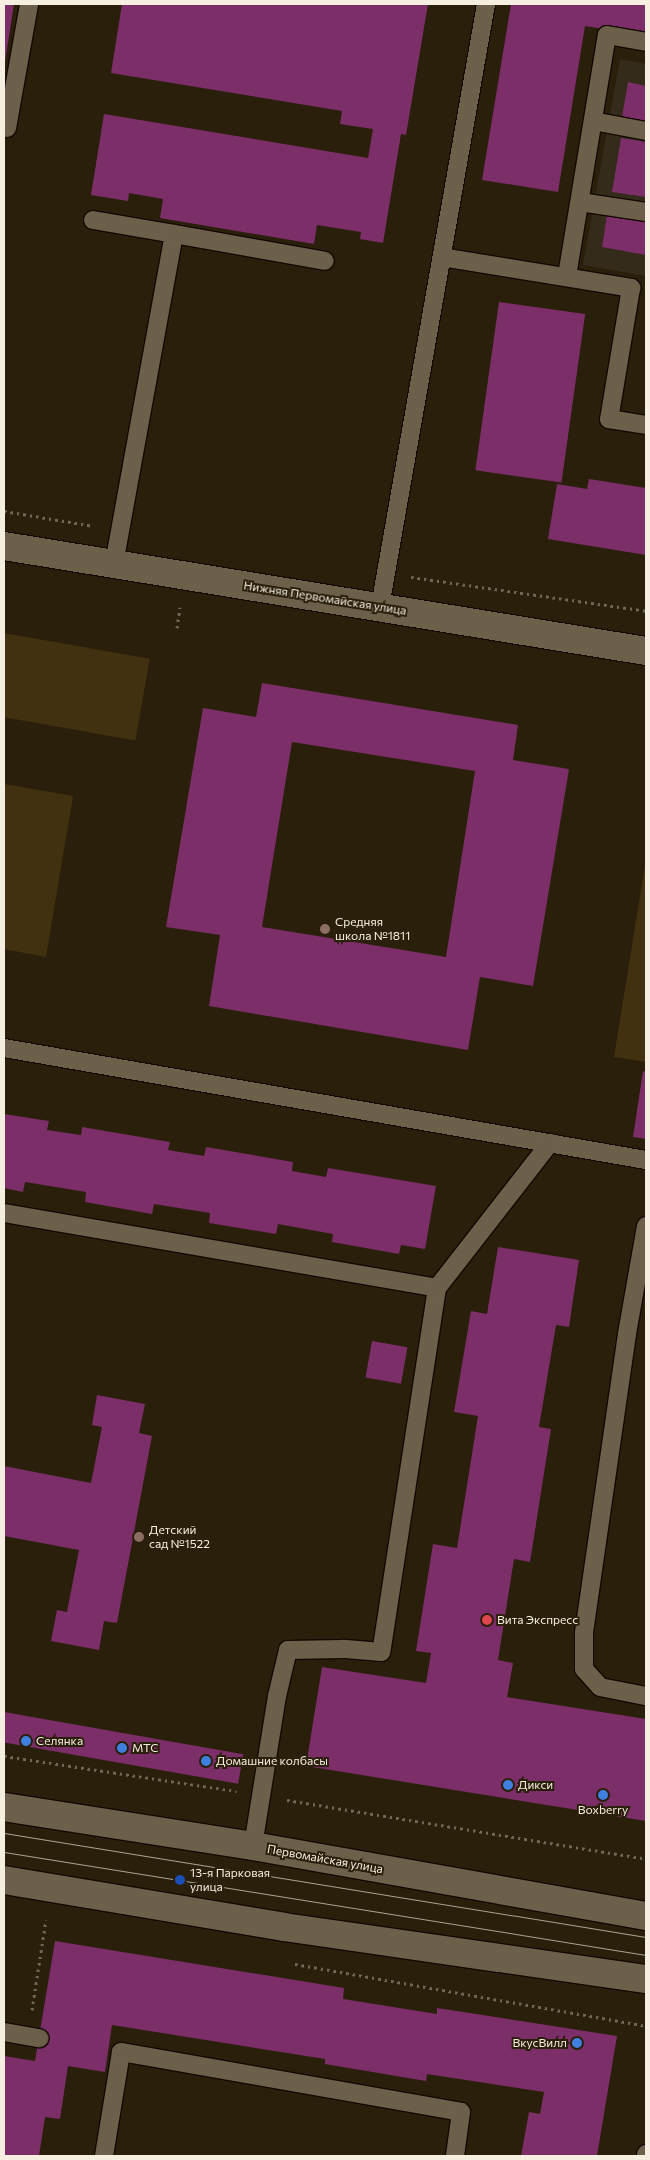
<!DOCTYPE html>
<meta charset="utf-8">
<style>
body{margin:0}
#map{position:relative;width:650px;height:2160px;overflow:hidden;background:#2a1f0b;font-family:Commissioner,sans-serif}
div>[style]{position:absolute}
.industrial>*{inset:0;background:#342b1b}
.green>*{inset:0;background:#423110;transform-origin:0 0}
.building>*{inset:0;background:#7c2e68;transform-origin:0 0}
.path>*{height:3px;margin-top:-1.5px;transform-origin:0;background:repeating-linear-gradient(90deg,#706655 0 2.5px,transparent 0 6.5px)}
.roads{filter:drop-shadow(1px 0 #130900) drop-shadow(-1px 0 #130900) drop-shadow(0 1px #130900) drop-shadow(0 -1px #130900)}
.lane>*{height:18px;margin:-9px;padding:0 9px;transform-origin:9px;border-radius:9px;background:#6d604b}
.street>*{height:28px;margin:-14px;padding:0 14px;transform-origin:14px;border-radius:14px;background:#6d604b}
.secondary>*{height:28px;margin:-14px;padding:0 14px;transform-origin:14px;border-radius:14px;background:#6d604b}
.tram>*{height:1px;margin:-0.5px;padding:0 0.5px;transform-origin:0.5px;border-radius:0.5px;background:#aba393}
.dots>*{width:14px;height:14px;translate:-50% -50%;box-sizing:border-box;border:2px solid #2a1f0b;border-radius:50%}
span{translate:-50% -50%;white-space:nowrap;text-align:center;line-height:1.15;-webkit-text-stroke:4px #2a1f0b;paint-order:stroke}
.street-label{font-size:12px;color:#f5eee1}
.poi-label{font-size:12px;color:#f5eee1}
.left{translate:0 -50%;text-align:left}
.right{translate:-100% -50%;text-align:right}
.frame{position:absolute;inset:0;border:5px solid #f5eee1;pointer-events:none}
</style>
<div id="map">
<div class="industrial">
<i style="clip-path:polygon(620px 59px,646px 64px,646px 276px,583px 265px)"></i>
</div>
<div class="green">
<i style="left:4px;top:633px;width:148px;height:83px;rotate:10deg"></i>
<i style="clip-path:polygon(4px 784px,73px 796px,46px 957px,4px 949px)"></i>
<i style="clip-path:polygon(646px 859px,646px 1062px,614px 1057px)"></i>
</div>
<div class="building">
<i style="clip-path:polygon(4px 4px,14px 4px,5px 62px,4px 62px)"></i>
<i style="clip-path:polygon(122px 4px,428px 4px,406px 135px,401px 134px,383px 243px,360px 239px,361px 232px,317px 225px,314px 244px,160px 218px,163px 199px,129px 193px,128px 201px,91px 195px,104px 114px,368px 158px,373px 129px,340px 124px,342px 111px,111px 73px)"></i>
<i style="clip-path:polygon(511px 4px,646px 4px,646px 36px,585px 26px,558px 192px,482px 180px)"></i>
<i style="clip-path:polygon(628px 82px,646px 86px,646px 121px,622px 117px)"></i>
<i style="clip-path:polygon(621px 138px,646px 142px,646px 197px,612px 192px)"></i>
<i style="clip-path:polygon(607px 215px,646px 222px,646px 255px,602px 247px)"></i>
<i style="left:499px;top:302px;width:87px;height:170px;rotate:8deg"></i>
<i style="clip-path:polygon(589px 479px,646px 488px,646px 555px,548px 539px,557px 484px,587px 489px)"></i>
<i style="clip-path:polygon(evenodd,262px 683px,518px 725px,513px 760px,569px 769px,533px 986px,480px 977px,468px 1050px,209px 1006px,220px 935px,166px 927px,203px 708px,256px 717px,262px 683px,292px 742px,475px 771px,446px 957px,262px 927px,292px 742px)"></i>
<i style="clip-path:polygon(643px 1071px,646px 1072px,646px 1139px,633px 1137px)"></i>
<i style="clip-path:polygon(4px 1114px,49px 1121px,47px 1130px,81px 1135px,82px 1127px,170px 1142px,168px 1150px,204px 1156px,206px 1147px,293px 1162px,292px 1171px,326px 1177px,328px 1168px,436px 1186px,425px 1249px,401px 1245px,399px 1254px,332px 1242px,333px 1234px,278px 1224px,276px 1234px,258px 1231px,209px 1223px,210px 1213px,154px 1204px,152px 1214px,85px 1202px,86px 1192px,25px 1182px,23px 1192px,4px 1188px)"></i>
<i style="clip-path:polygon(498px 1247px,579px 1260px,569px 1327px,556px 1325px,539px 1427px,551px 1429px,530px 1562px,514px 1559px,498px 1660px,513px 1663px,507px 1697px,646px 1719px,646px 1821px,306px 1766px,322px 1667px,426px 1683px,431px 1653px,416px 1651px,433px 1544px,457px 1548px,478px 1416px,454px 1412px,471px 1311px,487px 1314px)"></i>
<i style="left:372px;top:1341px;width:36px;height:37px;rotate:10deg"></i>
<i style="clip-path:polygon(97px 1395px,145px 1404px,139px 1433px,152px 1436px,117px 1623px,104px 1621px,99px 1650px,51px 1641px,57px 1610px,67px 1612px,79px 1550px,4px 1536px,4px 1466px,91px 1483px,102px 1427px,92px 1425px)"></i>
<i style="left:4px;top:1712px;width:243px;height:30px;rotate:10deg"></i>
<i style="clip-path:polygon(55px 1941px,344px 1988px,343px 1999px,437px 2014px,437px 2008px,617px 2036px,597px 2156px,521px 2156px,529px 2112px,540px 2114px,544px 2092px,427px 2074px,426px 2081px,325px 2064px,325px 2059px,112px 2025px,105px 2072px,68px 2066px,60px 2119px,45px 2117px,39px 2156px,4px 2156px,4px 2056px,35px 2061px)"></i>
</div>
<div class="path">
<i style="left:4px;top:511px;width:91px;rotate:9.5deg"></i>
<i style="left:411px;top:577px;width:237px;rotate:8.2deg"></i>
<i style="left:177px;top:628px;width:21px;rotate:-82deg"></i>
<i style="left:4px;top:1756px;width:235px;rotate:8.6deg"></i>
<i style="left:287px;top:1800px;width:364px;rotate:9.3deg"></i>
<i style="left:295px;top:1964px;width:356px;rotate:10deg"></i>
<i style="left:32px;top:2010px;width:91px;rotate:-81.2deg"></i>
</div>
<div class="roads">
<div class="lane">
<i style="left:593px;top:121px;width:54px;rotate:10.7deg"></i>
<i style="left:7px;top:128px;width:126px;rotate:-79.9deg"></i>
<i style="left:580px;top:202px;width:67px;rotate:8.6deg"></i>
<i style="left:93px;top:220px;width:82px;rotate:9.8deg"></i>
<i style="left:442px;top:257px;width:192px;rotate:9.3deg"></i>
<i style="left:631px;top:288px;width:133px;rotate:99.5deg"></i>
<i style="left:609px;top:419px;width:37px;rotate:9deg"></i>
<i style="left:567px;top:276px;width:244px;rotate:-80.6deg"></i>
<i style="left:607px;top:35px;width:40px;rotate:10deg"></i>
<i style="left:114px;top:564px;width:335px;rotate:-79.7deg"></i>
<i style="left:174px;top:234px;width:153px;rotate:10.1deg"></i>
<i style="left:380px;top:607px;width:612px;rotate:-80.03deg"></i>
<i style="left:4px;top:1048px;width:652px;rotate:9.9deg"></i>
<i style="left:4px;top:1213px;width:439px;rotate:9.8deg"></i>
<i style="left:437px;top:1288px;width:368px;rotate:98.7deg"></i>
<i style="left:381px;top:1652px;width:38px;rotate:-175deg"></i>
<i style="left:343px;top:1649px;width:55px;rotate:179deg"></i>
<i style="left:288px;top:1650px;width:47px;rotate:103.4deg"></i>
<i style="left:277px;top:1696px;width:152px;rotate:99.1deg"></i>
<i style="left:646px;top:1226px;width:110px;rotate:100deg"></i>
<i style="left:627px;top:1334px;width:303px;rotate:98.2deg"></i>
<i style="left:584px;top:1634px;width:35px;rotate:90deg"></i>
<i style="left:584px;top:1669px;width:24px;rotate:48deg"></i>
<i style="left:600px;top:1687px;width:47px;rotate:11.1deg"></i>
<i style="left:437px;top:1288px;width:184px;rotate:-52.1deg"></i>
<i style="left:4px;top:2032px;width:36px;rotate:10deg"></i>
<i style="left:104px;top:2156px;width:105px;rotate:-80.7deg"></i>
<i style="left:121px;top:2052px;width:345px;rotate:10deg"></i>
<i style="left:461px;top:2112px;width:44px;rotate:97.8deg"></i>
<i style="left:646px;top:2156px;width:2px;rotate:-90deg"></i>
</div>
<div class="street">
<i style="left:4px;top:546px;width:651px;rotate:9.29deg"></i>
</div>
<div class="secondary">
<i style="left:4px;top:1807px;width:252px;rotate:8.9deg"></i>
<i style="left:253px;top:1846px;width:399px;rotate:10.1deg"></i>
<i style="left:4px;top:1880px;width:284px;rotate:9.5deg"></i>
<i style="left:284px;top:1927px;width:366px;rotate:8.2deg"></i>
</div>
</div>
<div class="tram">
<i style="left:4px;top:1833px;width:650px;rotate:9.2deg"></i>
<i style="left:4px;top:1852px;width:650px;rotate:9.11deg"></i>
</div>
<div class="dots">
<i style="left:325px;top:929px;background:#8d6e63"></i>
<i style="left:139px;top:1537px;background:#8d6e63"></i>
<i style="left:487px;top:1620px;background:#e0444e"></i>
<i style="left:26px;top:1741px;background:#3f7fe0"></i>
<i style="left:122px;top:1748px;background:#3f7fe0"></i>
<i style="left:206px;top:1761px;background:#3f7fe0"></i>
<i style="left:508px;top:1785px;background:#3f7fe0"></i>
<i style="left:603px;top:1795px;background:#3f7fe0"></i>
<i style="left:180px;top:1880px;background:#1a4fb4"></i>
<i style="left:577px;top:2043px;background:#3f7fe0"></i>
</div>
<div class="street-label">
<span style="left:325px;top:598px;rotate:9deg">Нижняя Первомайская улица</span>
<span style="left:325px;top:1859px;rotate:10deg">Первомайская улица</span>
</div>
<div class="poi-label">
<span class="left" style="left:335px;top:929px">Средняя<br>школа №1811</span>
<span class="left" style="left:149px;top:1537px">Детский<br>сад №1522</span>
<span class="left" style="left:497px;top:1620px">Вита Экспресс</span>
<span class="left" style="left:36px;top:1741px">Селянка</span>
<span class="left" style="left:132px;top:1748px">МТС</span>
<span class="left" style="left:216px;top:1761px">Домашние колбасы</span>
<span class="left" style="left:518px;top:1785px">Дикси</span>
<span style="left:603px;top:1810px">Boxberry</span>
<span class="left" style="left:190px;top:1880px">13-я Парковая<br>улица</span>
<span class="right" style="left:567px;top:2043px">ВкусВилл</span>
</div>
<div class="frame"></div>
</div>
